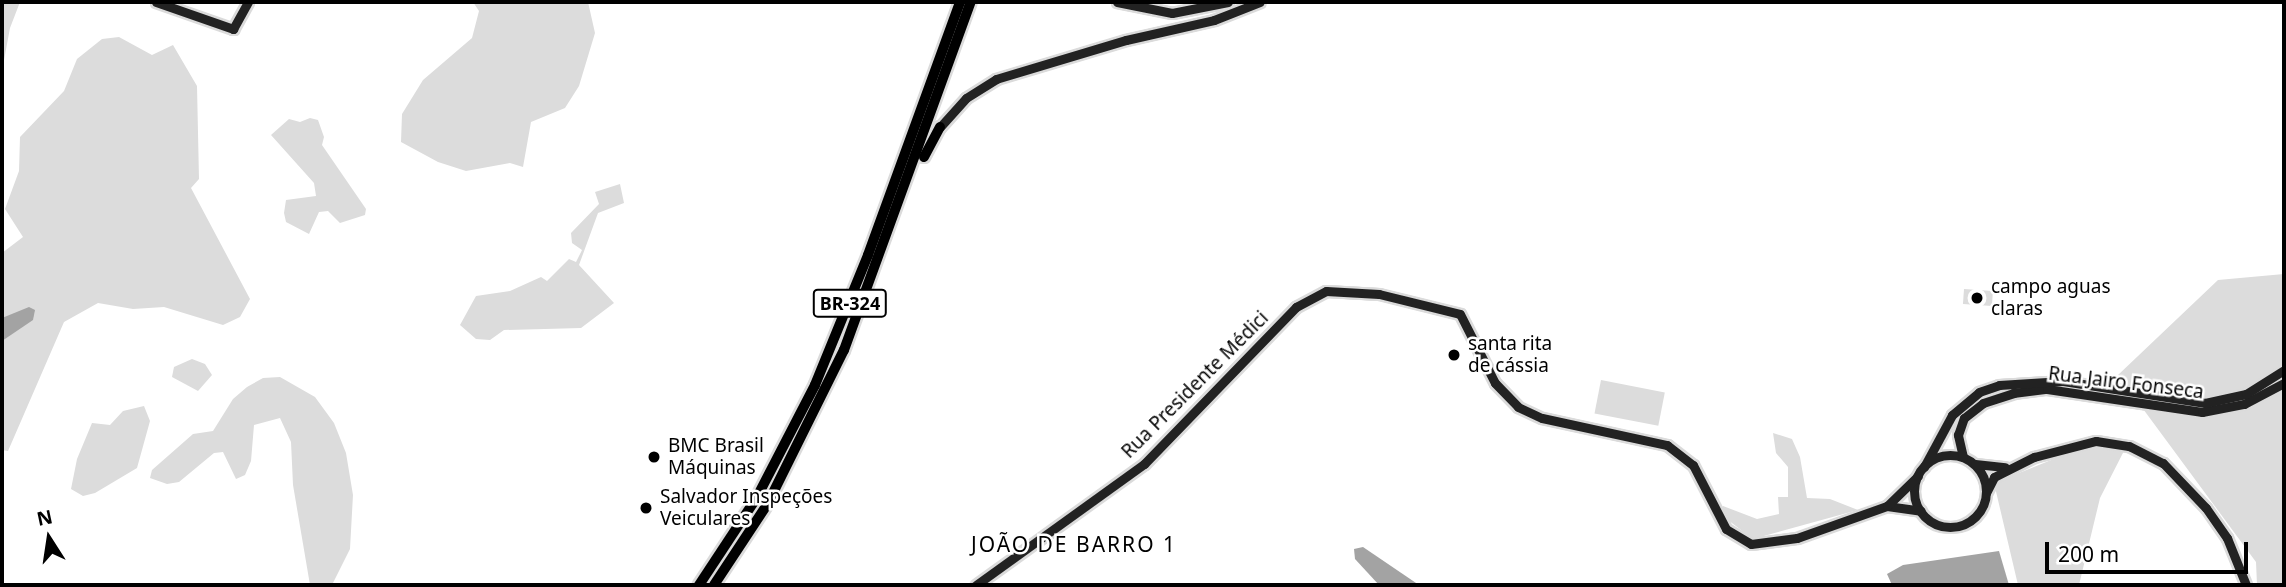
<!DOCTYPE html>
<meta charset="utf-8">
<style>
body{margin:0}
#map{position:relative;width:2286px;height:587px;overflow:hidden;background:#fff;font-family:"Noto Sans",sans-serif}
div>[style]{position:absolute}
.green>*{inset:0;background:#dcdcdc;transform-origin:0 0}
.water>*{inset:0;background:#a3a3a3}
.roads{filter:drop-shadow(2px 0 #dbdbdb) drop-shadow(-2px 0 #dbdbdb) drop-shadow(0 2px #dbdbdb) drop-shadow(0 -2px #dbdbdb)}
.secondary>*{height:9px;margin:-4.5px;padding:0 4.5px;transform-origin:4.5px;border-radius:4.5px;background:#222}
.secondary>.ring{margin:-4.5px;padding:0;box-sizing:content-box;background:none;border:9px solid #222;border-radius:50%}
.highway>*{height:10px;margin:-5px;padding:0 5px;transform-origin:5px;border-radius:5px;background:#000}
.dots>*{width:19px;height:19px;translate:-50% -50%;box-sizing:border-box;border:4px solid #fff;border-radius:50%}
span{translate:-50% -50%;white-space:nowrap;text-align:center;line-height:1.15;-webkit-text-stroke:5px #fff;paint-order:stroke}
.shield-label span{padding:2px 5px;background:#fff;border:2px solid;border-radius:5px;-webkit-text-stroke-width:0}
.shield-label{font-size:18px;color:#000;font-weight:700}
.poi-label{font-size:19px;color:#000}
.left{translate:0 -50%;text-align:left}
.street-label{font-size:19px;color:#000}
.neighbourhood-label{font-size:21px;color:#000;letter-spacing:2px}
.frame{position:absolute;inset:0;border:4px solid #000;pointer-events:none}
.north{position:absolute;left:14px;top:503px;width:70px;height:70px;-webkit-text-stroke:5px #fff;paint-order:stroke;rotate:348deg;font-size:19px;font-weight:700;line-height:28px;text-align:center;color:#000}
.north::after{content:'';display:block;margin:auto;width:24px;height:32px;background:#000;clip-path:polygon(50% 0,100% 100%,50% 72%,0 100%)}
.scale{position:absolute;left:2045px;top:542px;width:203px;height:32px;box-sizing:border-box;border:4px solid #000;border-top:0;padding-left:9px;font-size:21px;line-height:24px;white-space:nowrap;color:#000;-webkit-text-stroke:5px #fff;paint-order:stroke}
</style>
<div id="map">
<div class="green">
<i style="clip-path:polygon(2px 2px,20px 2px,10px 28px,2px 71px)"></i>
<i style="clip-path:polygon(473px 2px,588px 2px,595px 33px,579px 86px,565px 108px,531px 122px,523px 167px,510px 163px,466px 171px,438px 162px,401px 142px,402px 114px,423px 80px,472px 38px,479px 11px)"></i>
<i style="clip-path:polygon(119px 37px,152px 55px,173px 45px,197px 86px,199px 179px,191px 188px,250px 299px,240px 317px,223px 325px,164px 307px,133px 309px,98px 303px,64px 322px,8px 451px,2px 450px,2px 253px,23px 237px,5px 209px,19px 171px,20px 137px,64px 91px,77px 59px,102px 39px)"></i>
<i style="clip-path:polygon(310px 118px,318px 120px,324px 137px,322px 145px,366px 209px,365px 215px,340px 223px,328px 211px,319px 212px,309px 234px,286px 222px,284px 213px,286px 200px,316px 196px,314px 183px,271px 135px,289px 119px,300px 122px)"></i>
<i style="clip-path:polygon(620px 184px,624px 203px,598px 213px,579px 265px,614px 303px,581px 328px,504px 330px,490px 340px,476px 339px,460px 325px,476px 296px,510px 291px,541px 277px,547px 281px,569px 259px,576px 262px,582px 250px,572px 243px,571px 233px,599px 204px,595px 192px)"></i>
<i style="clip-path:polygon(2284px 274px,2284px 585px,2257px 585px,2256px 562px,2118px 375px,2218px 280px)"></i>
<i style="left:1964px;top:289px;width:29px;height:15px;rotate:4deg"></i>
<i style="clip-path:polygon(192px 359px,205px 364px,212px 375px,198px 391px,172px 377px,174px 367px)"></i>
<i style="clip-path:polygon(280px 377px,315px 397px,334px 423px,346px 453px,353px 495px,350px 549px,332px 585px,310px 585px,293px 485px,291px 442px,280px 418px,254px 425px,251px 461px,245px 475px,236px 479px,223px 452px,214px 453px,179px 482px,167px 484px,150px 478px,152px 470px,193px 434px,213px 431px,233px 399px,247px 387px,263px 378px)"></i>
<i style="left:1601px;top:380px;width:65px;height:34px;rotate:11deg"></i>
<i style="clip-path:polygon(144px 406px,150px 421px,137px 468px,95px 493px,83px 496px,71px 489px,77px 459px,92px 423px,110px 425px,123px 411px)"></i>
<i style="clip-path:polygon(1773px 433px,1792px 439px,1800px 457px,1807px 498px,1830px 499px,1858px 510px,1753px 539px,1720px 514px,1723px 506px,1757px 519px,1779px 514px,1778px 497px,1788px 497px,1788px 467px,1776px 453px)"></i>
<i style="clip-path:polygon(2126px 447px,2100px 498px,2079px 585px,2018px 585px,1994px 483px,2081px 448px)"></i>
</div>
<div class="water">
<i style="clip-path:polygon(29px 307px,35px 310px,33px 320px,2px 341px,2px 318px)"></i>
<i style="clip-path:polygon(1363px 547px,1419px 585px,1379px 585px,1355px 559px,1354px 549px)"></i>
<i style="clip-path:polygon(1999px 551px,2009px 585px,1892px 585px,1887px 574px,1903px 565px)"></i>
</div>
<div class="roads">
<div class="secondary">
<i style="left:156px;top:2px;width:82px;rotate:19.3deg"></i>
<i style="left:233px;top:29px;width:31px;rotate:-61deg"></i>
<i style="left:1117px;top:2px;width:56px;rotate:11.3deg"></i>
<i style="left:1172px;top:13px;width:57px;rotate:-11.1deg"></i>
<i style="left:940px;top:127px;width:39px;rotate:-48deg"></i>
<i style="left:966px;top:98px;width:36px;rotate:-32deg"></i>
<i style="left:996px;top:79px;width:136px;rotate:-16.7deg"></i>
<i style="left:1126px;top:40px;width:90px;rotate:-12.8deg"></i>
<i style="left:1214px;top:20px;width:49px;rotate:-21.4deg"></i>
<i class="ring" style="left:1914px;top:455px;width:63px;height:63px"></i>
<i style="left:1963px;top:457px;width:23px;rotate:-103deg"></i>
<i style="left:1958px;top:435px;width:18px;rotate:-71deg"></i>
<i style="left:1964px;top:418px;width:24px;rotate:-38deg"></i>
<i style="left:1983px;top:403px;width:32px;rotate:-18deg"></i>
<i style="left:2013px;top:393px;width:34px;rotate:-7deg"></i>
<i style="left:2047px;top:389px;width:157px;rotate:8.4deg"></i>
<i style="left:2202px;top:412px;width:43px;rotate:-10.8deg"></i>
<i style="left:2244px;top:404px;width:45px;rotate:-27.7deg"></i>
<i style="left:1975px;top:464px;width:30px;rotate:6deg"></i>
<i style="left:1924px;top:467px;width:59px;rotate:-61.7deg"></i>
<i style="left:1952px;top:415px;width:35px;rotate:-40deg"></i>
<i style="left:1979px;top:392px;width:21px;rotate:-19deg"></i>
<i style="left:1999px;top:385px;width:64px;rotate:-3.6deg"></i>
<i style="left:2063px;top:381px;width:144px;rotate:8.8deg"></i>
<i style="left:2205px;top:403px;width:42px;rotate:-12.4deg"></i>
<i style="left:2246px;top:394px;width:45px;rotate:-32.3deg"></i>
<i style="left:1986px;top:493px;width:18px;rotate:-63deg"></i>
<i style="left:1994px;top:477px;width:45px;rotate:-26.6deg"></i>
<i style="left:2034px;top:457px;width:64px;rotate:-14.5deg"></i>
<i style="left:2096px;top:441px;width:33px;rotate:9deg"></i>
<i style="left:2129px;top:446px;width:38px;rotate:27deg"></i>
<i style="left:2163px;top:463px;width:62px;rotate:46.3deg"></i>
<i style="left:2206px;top:508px;width:37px;rotate:55deg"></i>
<i style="left:2227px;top:538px;width:51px;rotate:68deg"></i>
<i style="left:1887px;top:506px;width:34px;rotate:8deg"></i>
<i style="left:976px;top:585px;width:207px;rotate:-35.8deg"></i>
<i style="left:1144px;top:464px;width:219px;rotate:-45.9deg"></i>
<i style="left:1296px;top:307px;width:34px;rotate:-28deg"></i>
<i style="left:1326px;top:291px;width:53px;rotate:3.2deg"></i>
<i style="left:1379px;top:294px;width:83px;rotate:13.9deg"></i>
<i style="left:1460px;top:314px;width:77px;rotate:63.1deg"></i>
<i style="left:1495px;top:383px;width:33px;rotate:46deg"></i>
<i style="left:1518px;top:407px;width:26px;rotate:25deg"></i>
<i style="left:1542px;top:418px;width:128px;rotate:12.2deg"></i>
<i style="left:1667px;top:445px;width:33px;rotate:38deg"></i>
<i style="left:1693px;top:465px;width:72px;rotate:62.7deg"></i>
<i style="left:1726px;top:529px;width:29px;rotate:31deg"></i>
<i style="left:1751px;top:544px;width:46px;rotate:-7.4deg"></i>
<i style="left:1797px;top:538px;width:96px;rotate:-19.6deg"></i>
<i style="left:1887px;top:506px;width:43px;rotate:-44.1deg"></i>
</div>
<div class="highway">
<i style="left:924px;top:157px;width:34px;rotate:-62deg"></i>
<i style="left:699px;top:585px;width:105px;rotate:-56.6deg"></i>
<i style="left:757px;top:497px;width:126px;rotate:-62.6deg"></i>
<i style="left:815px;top:385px;width:140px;rotate:-67.8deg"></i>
<i style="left:868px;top:255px;width:269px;rotate:-70deg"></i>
<i style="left:714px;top:585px;width:98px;rotate:-56.6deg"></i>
<i style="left:768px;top:503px;width:171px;rotate:-63.6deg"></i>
<i style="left:844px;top:350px;width:370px;rotate:-70deg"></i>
</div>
</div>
<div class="dots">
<i style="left:1977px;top:298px;background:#000"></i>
<i style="left:1454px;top:355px;background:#000"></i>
<i style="left:654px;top:457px;background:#000"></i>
<i style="left:646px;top:508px;background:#000"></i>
</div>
<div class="shield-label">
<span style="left:850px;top:303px">BR-324</span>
</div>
<div class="poi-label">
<span class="left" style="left:1991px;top:298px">campo aguas<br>claras</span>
<span class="left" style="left:1468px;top:355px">santa rita<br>de cássia</span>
<span class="left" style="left:668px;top:457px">BMC Brasil<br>Máquinas</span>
<span class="left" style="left:660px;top:508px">Salvador Inspeções<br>Veiculares</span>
</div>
<div class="street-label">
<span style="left:2126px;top:383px;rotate:7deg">Rua Jairo Fonseca</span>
<span style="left:1195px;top:385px;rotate:-45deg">Rua Presidente Médici</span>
</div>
<div class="neighbourhood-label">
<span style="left:1074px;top:544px">JOÃO DE BARRO 1</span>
</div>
<div class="frame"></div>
<div class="north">N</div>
<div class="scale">200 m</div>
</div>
